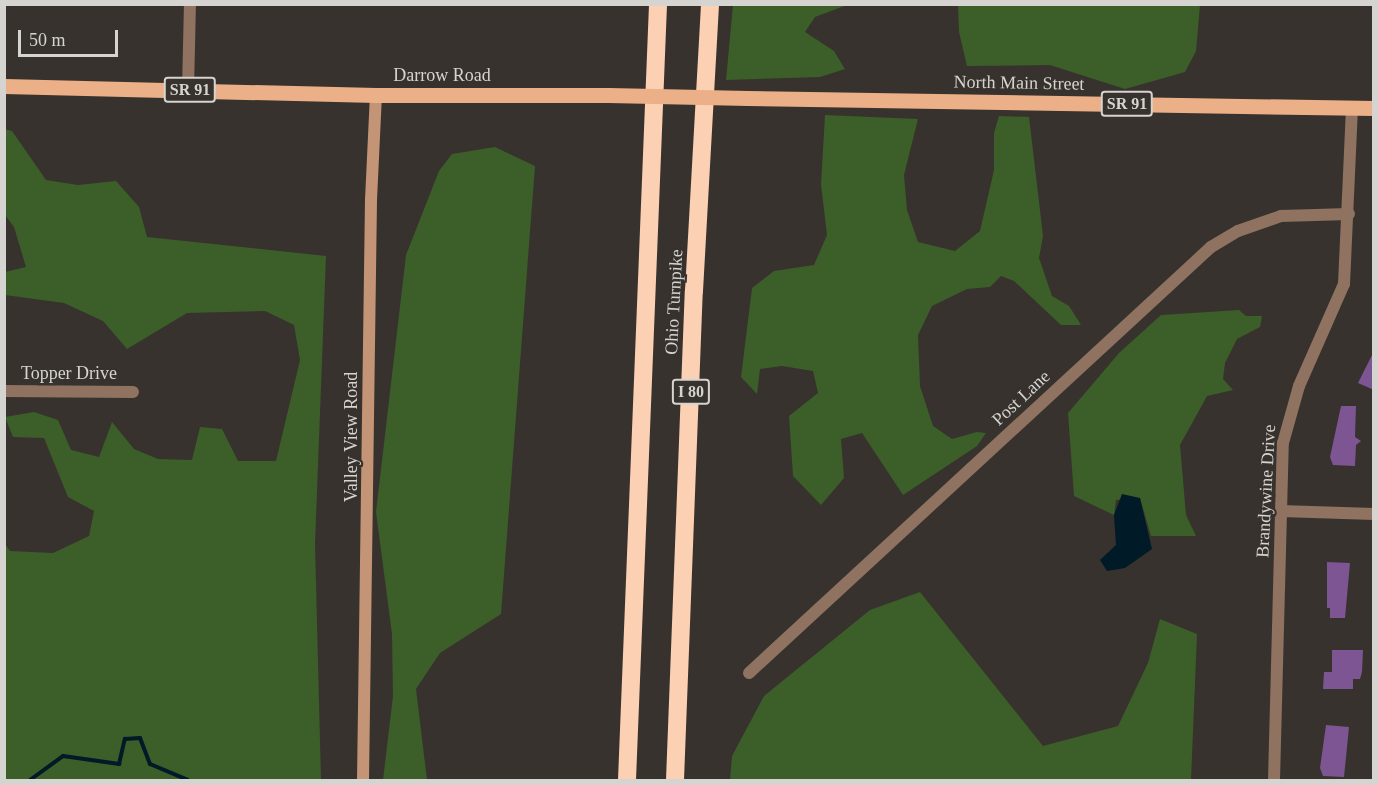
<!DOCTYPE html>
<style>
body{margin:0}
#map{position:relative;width:1378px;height:785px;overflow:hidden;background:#37322d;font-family:Georgia,serif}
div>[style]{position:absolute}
.green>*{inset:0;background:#3c5e29}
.water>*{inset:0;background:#001a27}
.stream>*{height:4px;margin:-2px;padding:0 2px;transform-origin:2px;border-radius:2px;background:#001a27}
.building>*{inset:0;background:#7d5592}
.minor>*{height:12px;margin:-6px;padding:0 6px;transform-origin:6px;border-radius:6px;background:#8f725f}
.secondary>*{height:12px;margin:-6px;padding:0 6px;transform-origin:6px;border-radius:6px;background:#c39576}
.primary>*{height:15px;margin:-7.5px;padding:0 7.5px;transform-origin:7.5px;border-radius:7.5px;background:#ecb088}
.motorway>*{height:18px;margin:-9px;padding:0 9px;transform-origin:9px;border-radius:9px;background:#fcd0b3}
.primary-bridge>*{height:15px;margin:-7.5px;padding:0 7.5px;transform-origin:7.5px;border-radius:7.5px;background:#ecb088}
span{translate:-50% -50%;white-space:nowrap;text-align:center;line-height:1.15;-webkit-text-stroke:4.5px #37322d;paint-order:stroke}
.shield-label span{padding:2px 4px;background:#37322d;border:2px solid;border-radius:4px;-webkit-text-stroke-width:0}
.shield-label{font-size:16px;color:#d6d4d0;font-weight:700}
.street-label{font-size:18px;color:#d6d4d0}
.frame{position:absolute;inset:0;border:6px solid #d6d4d0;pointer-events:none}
.scale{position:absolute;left:18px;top:30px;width:100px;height:27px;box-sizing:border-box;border:3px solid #d6d4d0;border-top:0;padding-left:8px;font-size:18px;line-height:21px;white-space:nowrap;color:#d6d4d0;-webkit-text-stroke:4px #37322d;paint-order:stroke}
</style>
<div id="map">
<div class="green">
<i style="clip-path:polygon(733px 5px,847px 5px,815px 17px,805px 32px,834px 51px,845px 69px,820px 77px,726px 80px)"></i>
<i style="clip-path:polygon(958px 5px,1200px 5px,1196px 51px,1185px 72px,1125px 89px,1050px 65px,967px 66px,959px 32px)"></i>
<i style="clip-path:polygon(825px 115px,918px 119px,904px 175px,907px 210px,918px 242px,955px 251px,980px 231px,994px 170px,994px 133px,999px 116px,1029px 117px,1043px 236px,1039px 258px,1052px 296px,1069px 306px,1081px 325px,1061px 325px,1014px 281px,1001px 276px,990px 287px,967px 289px,932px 306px,918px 335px,920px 386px,933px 426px,952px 439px,977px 432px,986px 433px,977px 446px,903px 495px,862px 433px,841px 439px,844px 478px,821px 505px,793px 476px,789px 416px,818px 393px,813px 371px,782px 366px,760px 369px,757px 394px,741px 377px,752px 288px,774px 271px,814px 265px,827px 235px,821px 184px)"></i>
<i style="clip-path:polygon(5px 129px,12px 131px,46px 180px,78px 185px,116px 181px,139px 207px,147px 237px,326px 256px,315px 544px,321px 780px,5px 780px,5px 544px,10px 551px,53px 553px,89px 536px,94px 511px,68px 497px,44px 438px,13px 437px,5px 417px,34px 412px,58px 420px,71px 450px,99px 457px,112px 422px,134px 449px,158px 459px,192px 460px,200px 427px,222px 429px,238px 461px,276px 461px,300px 360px,294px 325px,265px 311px,187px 313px,127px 349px,103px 321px,64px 303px,5px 295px,5px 272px,26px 267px,14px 227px,5px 215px)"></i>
<i style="clip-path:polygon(495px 147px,535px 166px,501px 614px,440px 653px,416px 689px,427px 780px,383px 780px,393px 696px,392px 634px,376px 512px,406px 255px,439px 171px,452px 154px)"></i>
<i style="clip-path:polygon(1239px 310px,1246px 316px,1262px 316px,1260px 327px,1237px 339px,1225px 363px,1223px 379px,1233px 390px,1207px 396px,1180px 445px,1186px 515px,1196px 536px,1151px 536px,1140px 498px,1116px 500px,1114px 515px,1074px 496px,1068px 413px,1119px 353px,1161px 315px)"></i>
<i style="clip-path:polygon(920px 592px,1043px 746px,1118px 726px,1148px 663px,1160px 619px,1197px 634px,1191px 780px,730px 780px,732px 756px,764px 696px,870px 610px)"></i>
</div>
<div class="water">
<i style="clip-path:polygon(1122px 494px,1140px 498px,1152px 549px,1125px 568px,1107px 571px,1100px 560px,1116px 545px,1114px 515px)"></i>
</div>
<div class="stream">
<i style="left:30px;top:780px;width:41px;rotate:-36deg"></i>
<i style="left:63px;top:756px;width:57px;rotate:8.1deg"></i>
<i style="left:119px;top:764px;width:26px;rotate:-77deg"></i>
<i style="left:125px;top:739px;width:15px;rotate:-4deg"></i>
<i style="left:140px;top:738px;width:28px;rotate:69deg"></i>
<i style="left:150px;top:764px;width:41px;rotate:22.8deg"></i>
</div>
<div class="building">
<i style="clip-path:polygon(1374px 351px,1374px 390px,1358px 383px)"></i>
<i style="clip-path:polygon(1341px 406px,1356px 406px,1355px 437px,1361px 441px,1356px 445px,1355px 466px,1333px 465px,1330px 457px)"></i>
<i style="clip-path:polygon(1327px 562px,1350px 563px,1345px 618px,1330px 618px,1330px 608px,1327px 608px)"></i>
<i style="clip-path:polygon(1332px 650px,1363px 650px,1362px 672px,1360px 679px,1353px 679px,1353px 689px,1323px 689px,1324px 672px,1332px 672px)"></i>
<i style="clip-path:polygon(1326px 725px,1349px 727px,1344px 777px,1323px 776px,1320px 768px)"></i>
</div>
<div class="minor">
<i style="left:188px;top:90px;width:86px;rotate:-88.7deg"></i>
<i style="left:4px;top:391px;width:129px;rotate:0.4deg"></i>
<i style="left:1281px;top:511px;width:93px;rotate:1.8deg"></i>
<i style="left:749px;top:673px;width:628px;rotate:-42.68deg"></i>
<i style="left:1211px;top:247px;width:31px;rotate:-31deg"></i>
<i style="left:1238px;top:231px;width:46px;rotate:-19.2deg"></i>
<i style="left:1281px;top:216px;width:68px;rotate:-1.7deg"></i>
<i style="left:1274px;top:780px;width:337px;rotate:-88.5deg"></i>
<i style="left:1283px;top:443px;width:59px;rotate:-74.3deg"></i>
<i style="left:1299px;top:386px;width:111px;rotate:-66.2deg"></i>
<i style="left:1344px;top:284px;width:177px;rotate:-87.4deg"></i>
</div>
<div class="secondary">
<i style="left:363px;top:780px;width:580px;rotate:-89.21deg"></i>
<i style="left:371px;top:200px;width:105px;rotate:-87.3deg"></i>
</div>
<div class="primary">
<i style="left:4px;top:86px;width:372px;rotate:1.4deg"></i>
<i style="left:376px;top:95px;width:232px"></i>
<i style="left:748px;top:98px;width:626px;rotate:0.92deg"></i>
</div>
<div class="motorway">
<i style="left:627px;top:780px;width:777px;rotate:-87.71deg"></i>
<i style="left:675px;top:780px;width:489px;rotate:-87.8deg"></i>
<i style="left:694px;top:291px;width:287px;rotate:-86.8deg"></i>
</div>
<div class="primary-bridge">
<i style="left:608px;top:95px;width:140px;rotate:1.2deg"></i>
</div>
<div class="shield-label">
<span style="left:190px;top:90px">SR 91</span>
<span style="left:1127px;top:104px">SR 91</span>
<span style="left:691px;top:392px">I 80</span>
</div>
<div class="street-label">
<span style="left:442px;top:75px">Darrow Road</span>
<span style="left:1019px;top:83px;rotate:1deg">North Main Street</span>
<span style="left:674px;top:302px;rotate:-87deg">Ohio Turnpike</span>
<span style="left:69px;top:373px">Topper Drive</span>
<span style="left:1021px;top:398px;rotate:-43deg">Post Lane</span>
<span style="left:351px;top:437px;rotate:-90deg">Valley View Road</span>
<span style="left:1266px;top:491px;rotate:-87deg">Brandywine Drive</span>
</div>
<div class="frame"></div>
<div class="scale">50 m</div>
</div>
